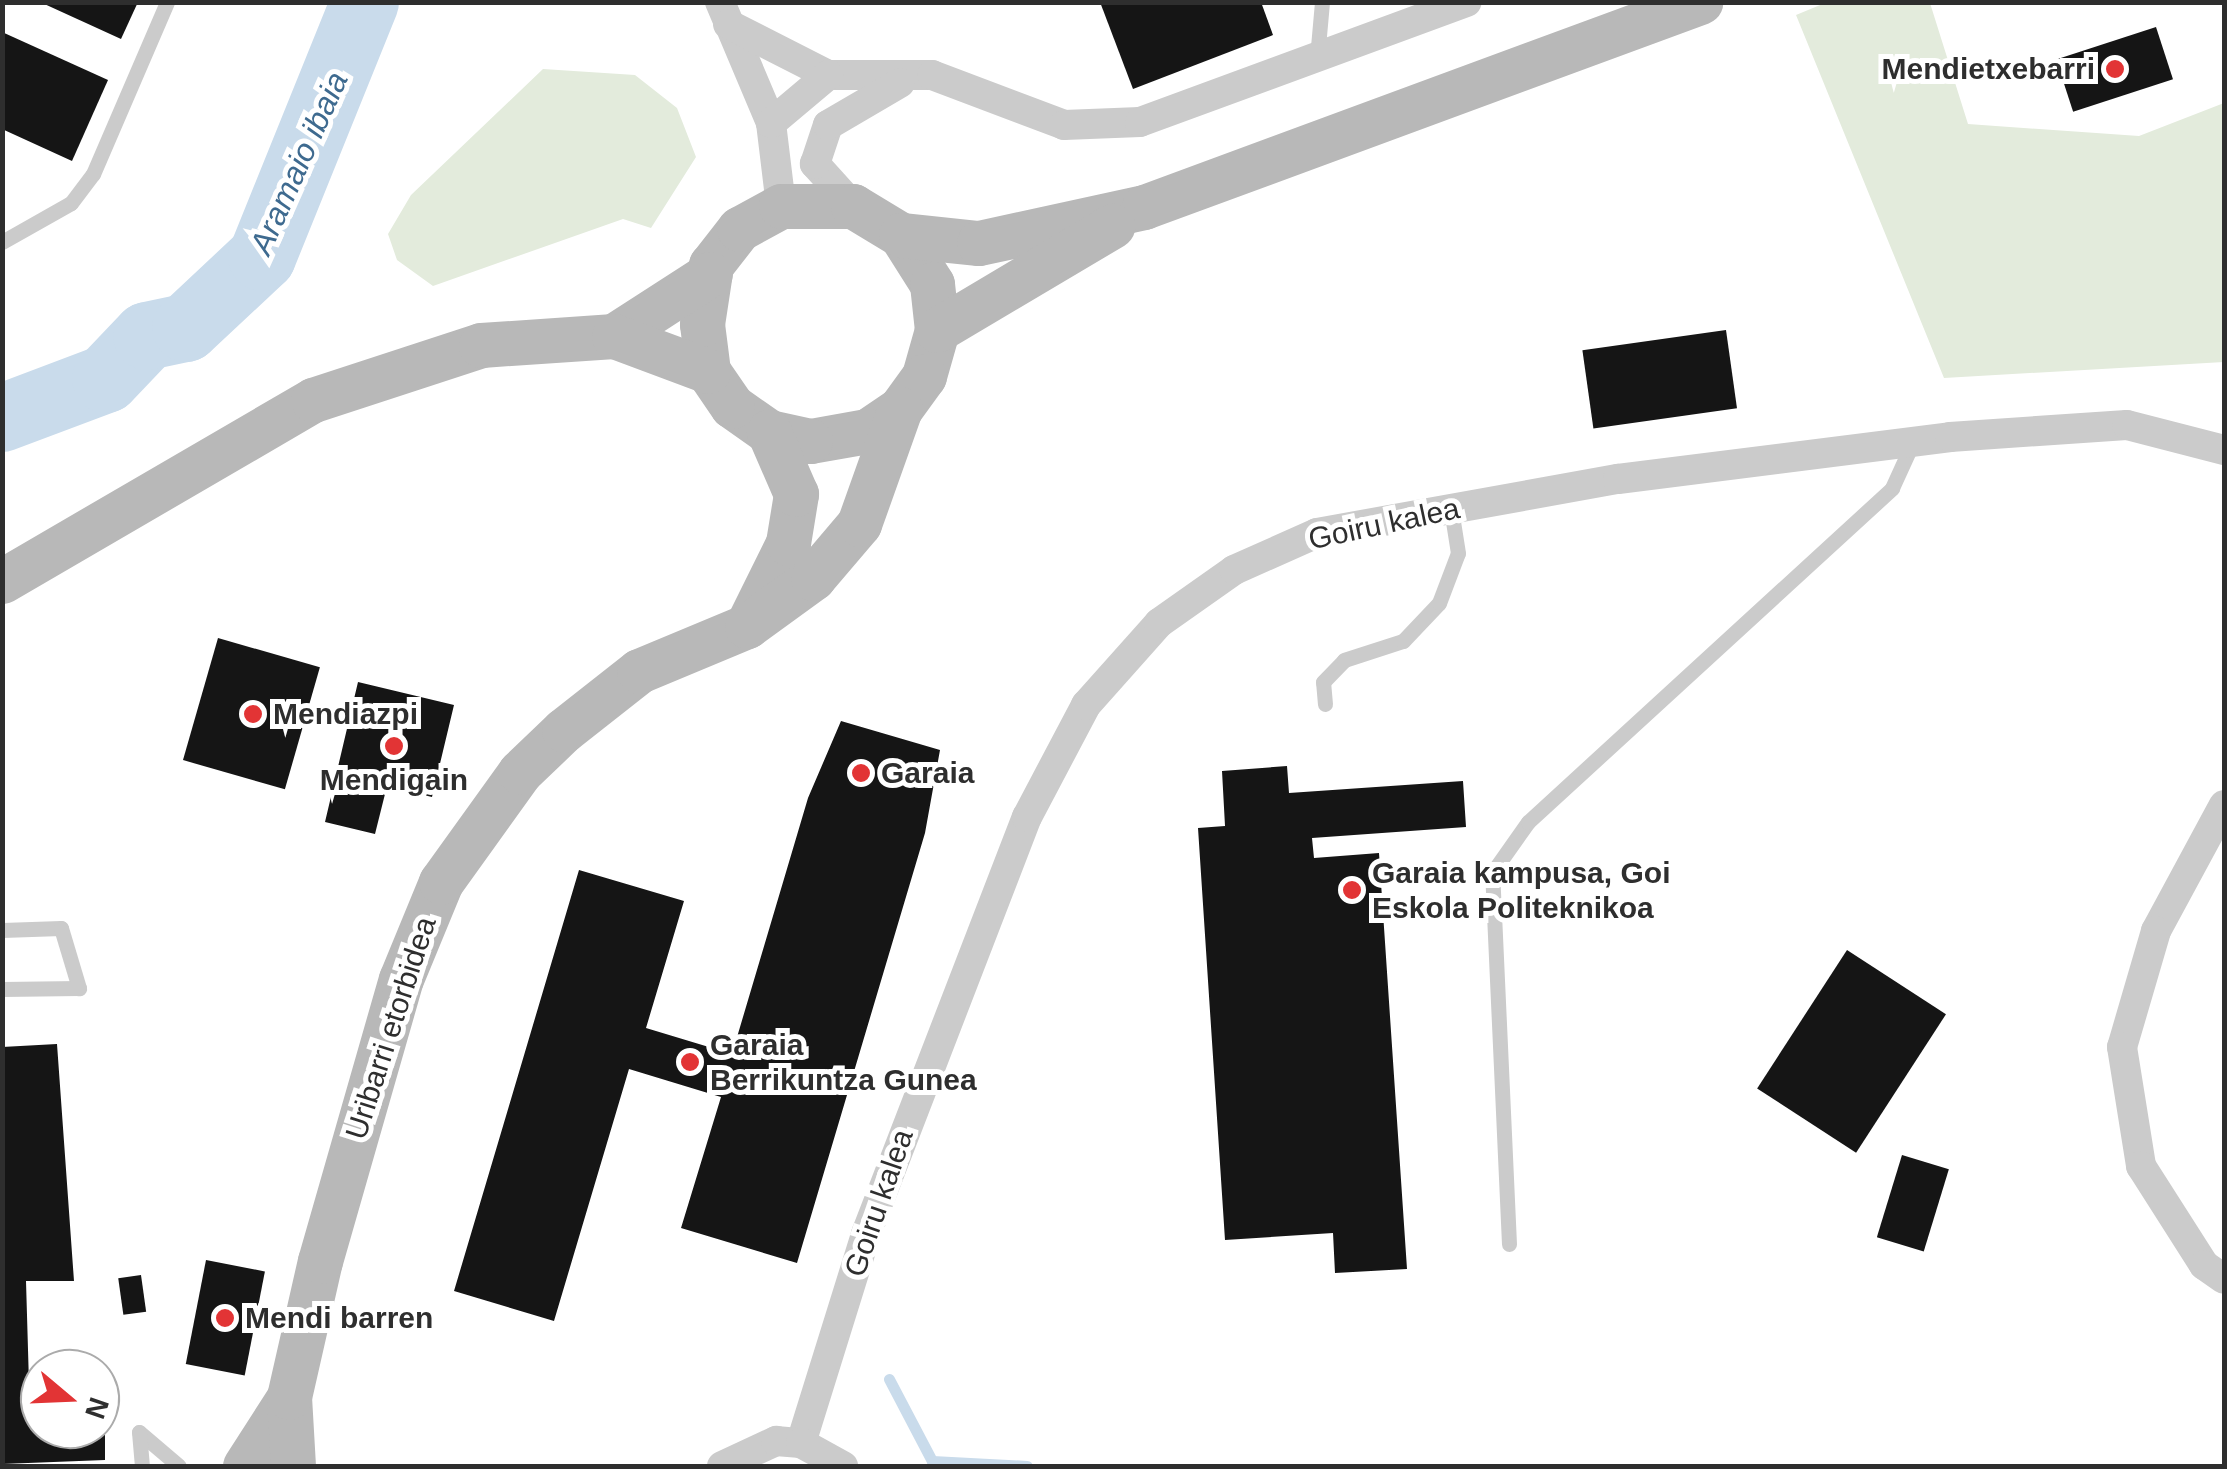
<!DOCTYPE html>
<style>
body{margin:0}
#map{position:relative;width:2227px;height:1469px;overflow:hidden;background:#fff;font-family:Helvetica,sans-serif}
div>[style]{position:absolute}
.green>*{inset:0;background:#e3ebdc}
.stream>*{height:11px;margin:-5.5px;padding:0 5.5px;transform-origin:5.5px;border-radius:5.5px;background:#c9dbeb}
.river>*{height:68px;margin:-34px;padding:0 34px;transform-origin:34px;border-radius:34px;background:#c9dbeb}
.building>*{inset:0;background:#151515;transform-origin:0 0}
.lane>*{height:15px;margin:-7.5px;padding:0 7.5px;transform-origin:7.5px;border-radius:7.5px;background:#cbcbcb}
.street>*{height:30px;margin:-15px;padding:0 15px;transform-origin:15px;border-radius:15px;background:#cbcbcb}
.secondary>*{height:45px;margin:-22.5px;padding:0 22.5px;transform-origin:22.5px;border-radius:22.5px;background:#b8b8b8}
.dots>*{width:28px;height:28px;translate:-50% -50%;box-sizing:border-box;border:5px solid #fff;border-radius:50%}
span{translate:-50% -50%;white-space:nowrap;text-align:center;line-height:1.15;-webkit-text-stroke:10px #fff;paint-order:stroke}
.poi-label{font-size:30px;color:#2e2e2e;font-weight:700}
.right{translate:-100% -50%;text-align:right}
.left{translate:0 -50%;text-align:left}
.street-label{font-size:30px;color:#2e2e2e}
.water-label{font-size:32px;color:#3e6a8f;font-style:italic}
.frame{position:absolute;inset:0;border:5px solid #2e2e2e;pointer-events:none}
.north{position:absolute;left:20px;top:1349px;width:100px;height:100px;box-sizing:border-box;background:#fff;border:2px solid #ababab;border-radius:50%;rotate:109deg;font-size:28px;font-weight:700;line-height:40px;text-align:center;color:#2e2e2e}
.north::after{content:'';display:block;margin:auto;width:35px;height:45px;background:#e23435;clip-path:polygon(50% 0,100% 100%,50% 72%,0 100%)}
</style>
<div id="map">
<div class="green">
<i style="clip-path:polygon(1825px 3px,1930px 3px,1968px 124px,2139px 136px,2224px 103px,2224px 362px,1944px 378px,1796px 15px)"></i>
<i style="clip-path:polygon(543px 69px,635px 75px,677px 108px,696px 157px,651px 228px,623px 219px,433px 286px,397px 260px,388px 234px,411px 195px)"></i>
</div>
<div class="stream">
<i style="left:889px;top:1379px;width:93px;rotate:62.3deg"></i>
<i style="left:932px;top:1461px;width:95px;rotate:3deg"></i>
</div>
<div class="river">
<i style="left:2px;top:418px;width:111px;rotate:-20.6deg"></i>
<i style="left:106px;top:379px;width:59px;rotate:-46.4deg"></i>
<i style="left:147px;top:336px;width:40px;rotate:-12deg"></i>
<i style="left:186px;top:328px;width:104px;rotate:-43.1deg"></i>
<i style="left:262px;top:257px;width:275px;rotate:-68deg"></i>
</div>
<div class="building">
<i style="clip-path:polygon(40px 2px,138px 2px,121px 39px)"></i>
<i style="clip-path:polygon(1100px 2px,1261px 2px,1273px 35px,1133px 89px)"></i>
<i style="left:2156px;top:27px;width:55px;height:105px;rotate:72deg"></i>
<i style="clip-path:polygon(2px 32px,108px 80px,72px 161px,2px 129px)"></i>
<i style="left:1726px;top:330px;width:79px;height:145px;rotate:82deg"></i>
<i style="left:218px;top:638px;width:106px;height:127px;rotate:16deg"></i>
<i style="clip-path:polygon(358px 682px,454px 705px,432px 797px,387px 786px,375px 834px,325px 822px)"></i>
<i style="clip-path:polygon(841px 721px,940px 750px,925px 833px,797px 1263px,681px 1228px,721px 1097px,629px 1069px,554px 1321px,454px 1291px,579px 870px,684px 901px,646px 1028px,732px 1054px,808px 798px)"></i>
<i style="clip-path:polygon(1287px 766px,1289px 793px,1463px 781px,1466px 827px,1312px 838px,1314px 858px,1379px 853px,1407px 1269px,1335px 1273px,1333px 1233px,1225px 1240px,1198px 828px,1225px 826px,1222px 771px)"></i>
<i style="left:1847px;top:950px;width:118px;height:165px;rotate:33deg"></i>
<i style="clip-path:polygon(57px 1044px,74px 1281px,26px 1281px,30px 1418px,40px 1429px,105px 1423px,105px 1460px,2px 1464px,2px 1047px)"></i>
<i style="left:1902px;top:1155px;width:49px;height:86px;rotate:17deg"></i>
<i style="left:206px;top:1260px;width:60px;height:106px;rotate:11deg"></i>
<i style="left:141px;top:1275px;width:37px;height:23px;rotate:82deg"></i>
</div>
<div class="lane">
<i style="left:1317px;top:58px;width:56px;rotate:-84.9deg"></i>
<i style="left:2px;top:242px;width:79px;rotate:-29.5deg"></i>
<i style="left:71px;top:203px;width:36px;rotate:-53deg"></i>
<i style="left:93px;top:174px;width:187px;rotate:-66.7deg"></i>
<i style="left:1325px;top:704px;width:22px;rotate:-95deg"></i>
<i style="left:1323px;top:682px;width:30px;rotate:-46deg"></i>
<i style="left:1344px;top:660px;width:62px;rotate:-17.9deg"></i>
<i style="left:1403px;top:641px;width:52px;rotate:-46.5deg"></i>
<i style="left:1439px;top:603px;width:53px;rotate:-69.2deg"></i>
<i style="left:1458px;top:553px;width:45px;rotate:-99deg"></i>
<i style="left:2px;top:930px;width:59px;rotate:-1.9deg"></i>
<i style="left:61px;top:928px;width:63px;rotate:73.3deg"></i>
<i style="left:79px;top:988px;width:77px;rotate:179.3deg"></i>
<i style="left:1509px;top:1244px;width:371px;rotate:-92.6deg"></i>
<i style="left:1492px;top:873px;width:62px;rotate:-54.8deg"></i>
<i style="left:1528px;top:822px;width:494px;rotate:-42.5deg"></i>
<i style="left:1892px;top:488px;width:51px;rotate:-65.5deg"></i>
<i style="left:139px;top:1432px;width:52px;rotate:40.4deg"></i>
<i style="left:139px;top:1432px;width:34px;rotate:85deg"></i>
</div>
<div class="street">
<i style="left:720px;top:2px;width:131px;rotate:67.1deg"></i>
<i style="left:771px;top:123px;width:84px;rotate:83.1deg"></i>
<i style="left:728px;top:24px;width:112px;rotate:27deg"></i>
<i style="left:828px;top:75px;width:104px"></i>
<i style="left:932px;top:75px;width:141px;rotate:20.7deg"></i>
<i style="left:1064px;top:125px;width:76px;rotate:-2.3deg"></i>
<i style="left:1140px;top:122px;width:348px;rotate:-20.2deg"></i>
<i style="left:771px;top:123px;width:75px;rotate:-40.1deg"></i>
<i style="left:853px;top:206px;width:57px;rotate:-132.1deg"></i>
<i style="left:815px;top:164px;width:41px;rotate:-71.6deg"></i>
<i style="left:828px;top:125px;width:83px;rotate:-30.3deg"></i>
<i style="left:2224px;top:805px;width:143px;rotate:118.4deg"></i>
<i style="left:2156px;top:931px;width:121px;rotate:106.3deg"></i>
<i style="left:2122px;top:1047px;width:121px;rotate:80.9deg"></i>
<i style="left:2141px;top:1166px;width:117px;rotate:57.5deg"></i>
<i style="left:2204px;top:1265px;width:24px;rotate:35deg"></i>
<i style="left:801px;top:1443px;width:219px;rotate:-72.7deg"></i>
<i style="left:866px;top:1234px;width:447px;rotate:-68.9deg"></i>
<i style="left:1027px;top:817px;width:127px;rotate:-62.2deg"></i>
<i style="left:1086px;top:705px;width:110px;rotate:-48.3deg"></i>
<i style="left:1159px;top:623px;width:92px;rotate:-35.2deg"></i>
<i style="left:1234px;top:570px;width:91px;rotate:-24deg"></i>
<i style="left:1317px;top:533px;width:306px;rotate:-10.2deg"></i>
<i style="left:1618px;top:479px;width:335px;rotate:-7.2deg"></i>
<i style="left:1950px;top:437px;width:177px;rotate:-3.9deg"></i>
<i style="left:2127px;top:425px;width:100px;rotate:14.5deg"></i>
<i style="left:722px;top:1466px;width:60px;rotate:-24.8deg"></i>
<i style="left:776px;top:1441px;width:25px;rotate:5deg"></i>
<i style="left:801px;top:1443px;width:48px;rotate:28.7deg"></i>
</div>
<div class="secondary">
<i style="left:901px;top:235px;width:58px;rotate:57.7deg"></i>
<i style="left:932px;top:284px;width:46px;rotate:83.8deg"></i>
<i style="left:937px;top:330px;width:48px;rotate:105.8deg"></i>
<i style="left:924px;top:376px;width:41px;rotate:126deg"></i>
<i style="left:900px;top:409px;width:40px;rotate:146deg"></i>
<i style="left:867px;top:431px;width:58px;rotate:170deg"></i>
<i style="left:810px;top:441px;width:42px;rotate:-167.6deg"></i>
<i style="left:769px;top:432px;width:45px;rotate:-144.9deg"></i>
<i style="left:732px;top:406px;width:42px;rotate:-124.4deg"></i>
<i style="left:708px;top:371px;width:47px;rotate:-97.3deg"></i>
<i style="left:702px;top:324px;width:60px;rotate:-81.3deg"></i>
<i style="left:711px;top:265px;width:46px;rotate:-52.1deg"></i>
<i style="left:739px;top:229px;width:48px;rotate:-28.7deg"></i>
<i style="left:781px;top:206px;width:72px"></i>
<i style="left:853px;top:206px;width:56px;rotate:31.1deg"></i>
<i style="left:901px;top:235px;width:78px;rotate:5.9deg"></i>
<i style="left:979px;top:243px;width:169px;rotate:-12.3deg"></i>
<i style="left:1144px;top:207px;width:593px;rotate:-20.24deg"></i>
<i style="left:937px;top:330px;width:204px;rotate:-30.7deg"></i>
<i style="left:614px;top:336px;width:114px;rotate:-32.9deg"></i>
<i style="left:2px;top:581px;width:360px;rotate:-30.2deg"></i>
<i style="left:313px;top:400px;width:177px;rotate:-18.1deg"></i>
<i style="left:481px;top:345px;width:133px;rotate:-3.9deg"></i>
<i style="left:614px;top:336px;width:100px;rotate:20.4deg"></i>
<i style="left:750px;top:620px;width:86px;rotate:-63.7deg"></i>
<i style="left:788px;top:543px;width:50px;rotate:-80.7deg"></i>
<i style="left:796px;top:494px;width:68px;rotate:-113.5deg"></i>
<i style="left:245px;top:1466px;width:80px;rotate:-57.3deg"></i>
<i style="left:293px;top:1466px;width:69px;rotate:-93.3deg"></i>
<i style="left:289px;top:1397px;width:139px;rotate:-77.2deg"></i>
<i style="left:320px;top:1261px;width:293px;rotate:-74deg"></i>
<i style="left:401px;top:979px;width:105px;rotate:-67.6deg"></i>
<i style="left:441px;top:882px;width:135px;rotate:-54.3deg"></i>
<i style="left:520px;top:772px;width:61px;rotate:-43.7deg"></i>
<i style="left:564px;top:730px;width:95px;rotate:-38.2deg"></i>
<i style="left:639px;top:671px;width:117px;rotate:-22.6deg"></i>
<i style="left:747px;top:626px;width:82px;rotate:-36deg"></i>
<i style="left:813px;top:578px;width:71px;rotate:-49.6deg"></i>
<i style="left:859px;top:524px;width:122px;rotate:-70.4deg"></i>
</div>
<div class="dots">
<i style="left:2115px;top:69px;background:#e23435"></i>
<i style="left:253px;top:714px;background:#e23435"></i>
<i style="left:394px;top:746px;background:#e23435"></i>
<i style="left:861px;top:773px;background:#e23435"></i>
<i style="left:1352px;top:890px;background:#e23435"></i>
<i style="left:690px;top:1062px;background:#e23435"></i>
<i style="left:225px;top:1318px;background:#e23435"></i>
</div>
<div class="poi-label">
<span class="right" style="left:2095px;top:69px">Mendietxebarri</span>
<span class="left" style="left:273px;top:714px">Mendiazpi</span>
<span class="left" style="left:881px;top:773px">Garaia</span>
<span style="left:394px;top:780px">Mendigain</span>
<span class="left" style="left:1372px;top:890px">Garaia kampusa, Goi<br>Eskola Politeknikoa</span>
<span class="left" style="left:710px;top:1062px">Garaia<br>Berrikuntza Gunea</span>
<span class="left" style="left:245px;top:1318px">Mendi barren</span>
</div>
<div class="street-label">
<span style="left:1384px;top:524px;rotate:-12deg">Goiru kalea</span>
<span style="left:391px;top:1028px;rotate:-72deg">Uribarri etorbidea</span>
<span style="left:879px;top:1203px;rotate:-71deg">Goiru kalea</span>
</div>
<div class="water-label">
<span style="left:299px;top:163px;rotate:-66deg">Aramaio ibaia</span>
</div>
<div class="frame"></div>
<div class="north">N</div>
</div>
